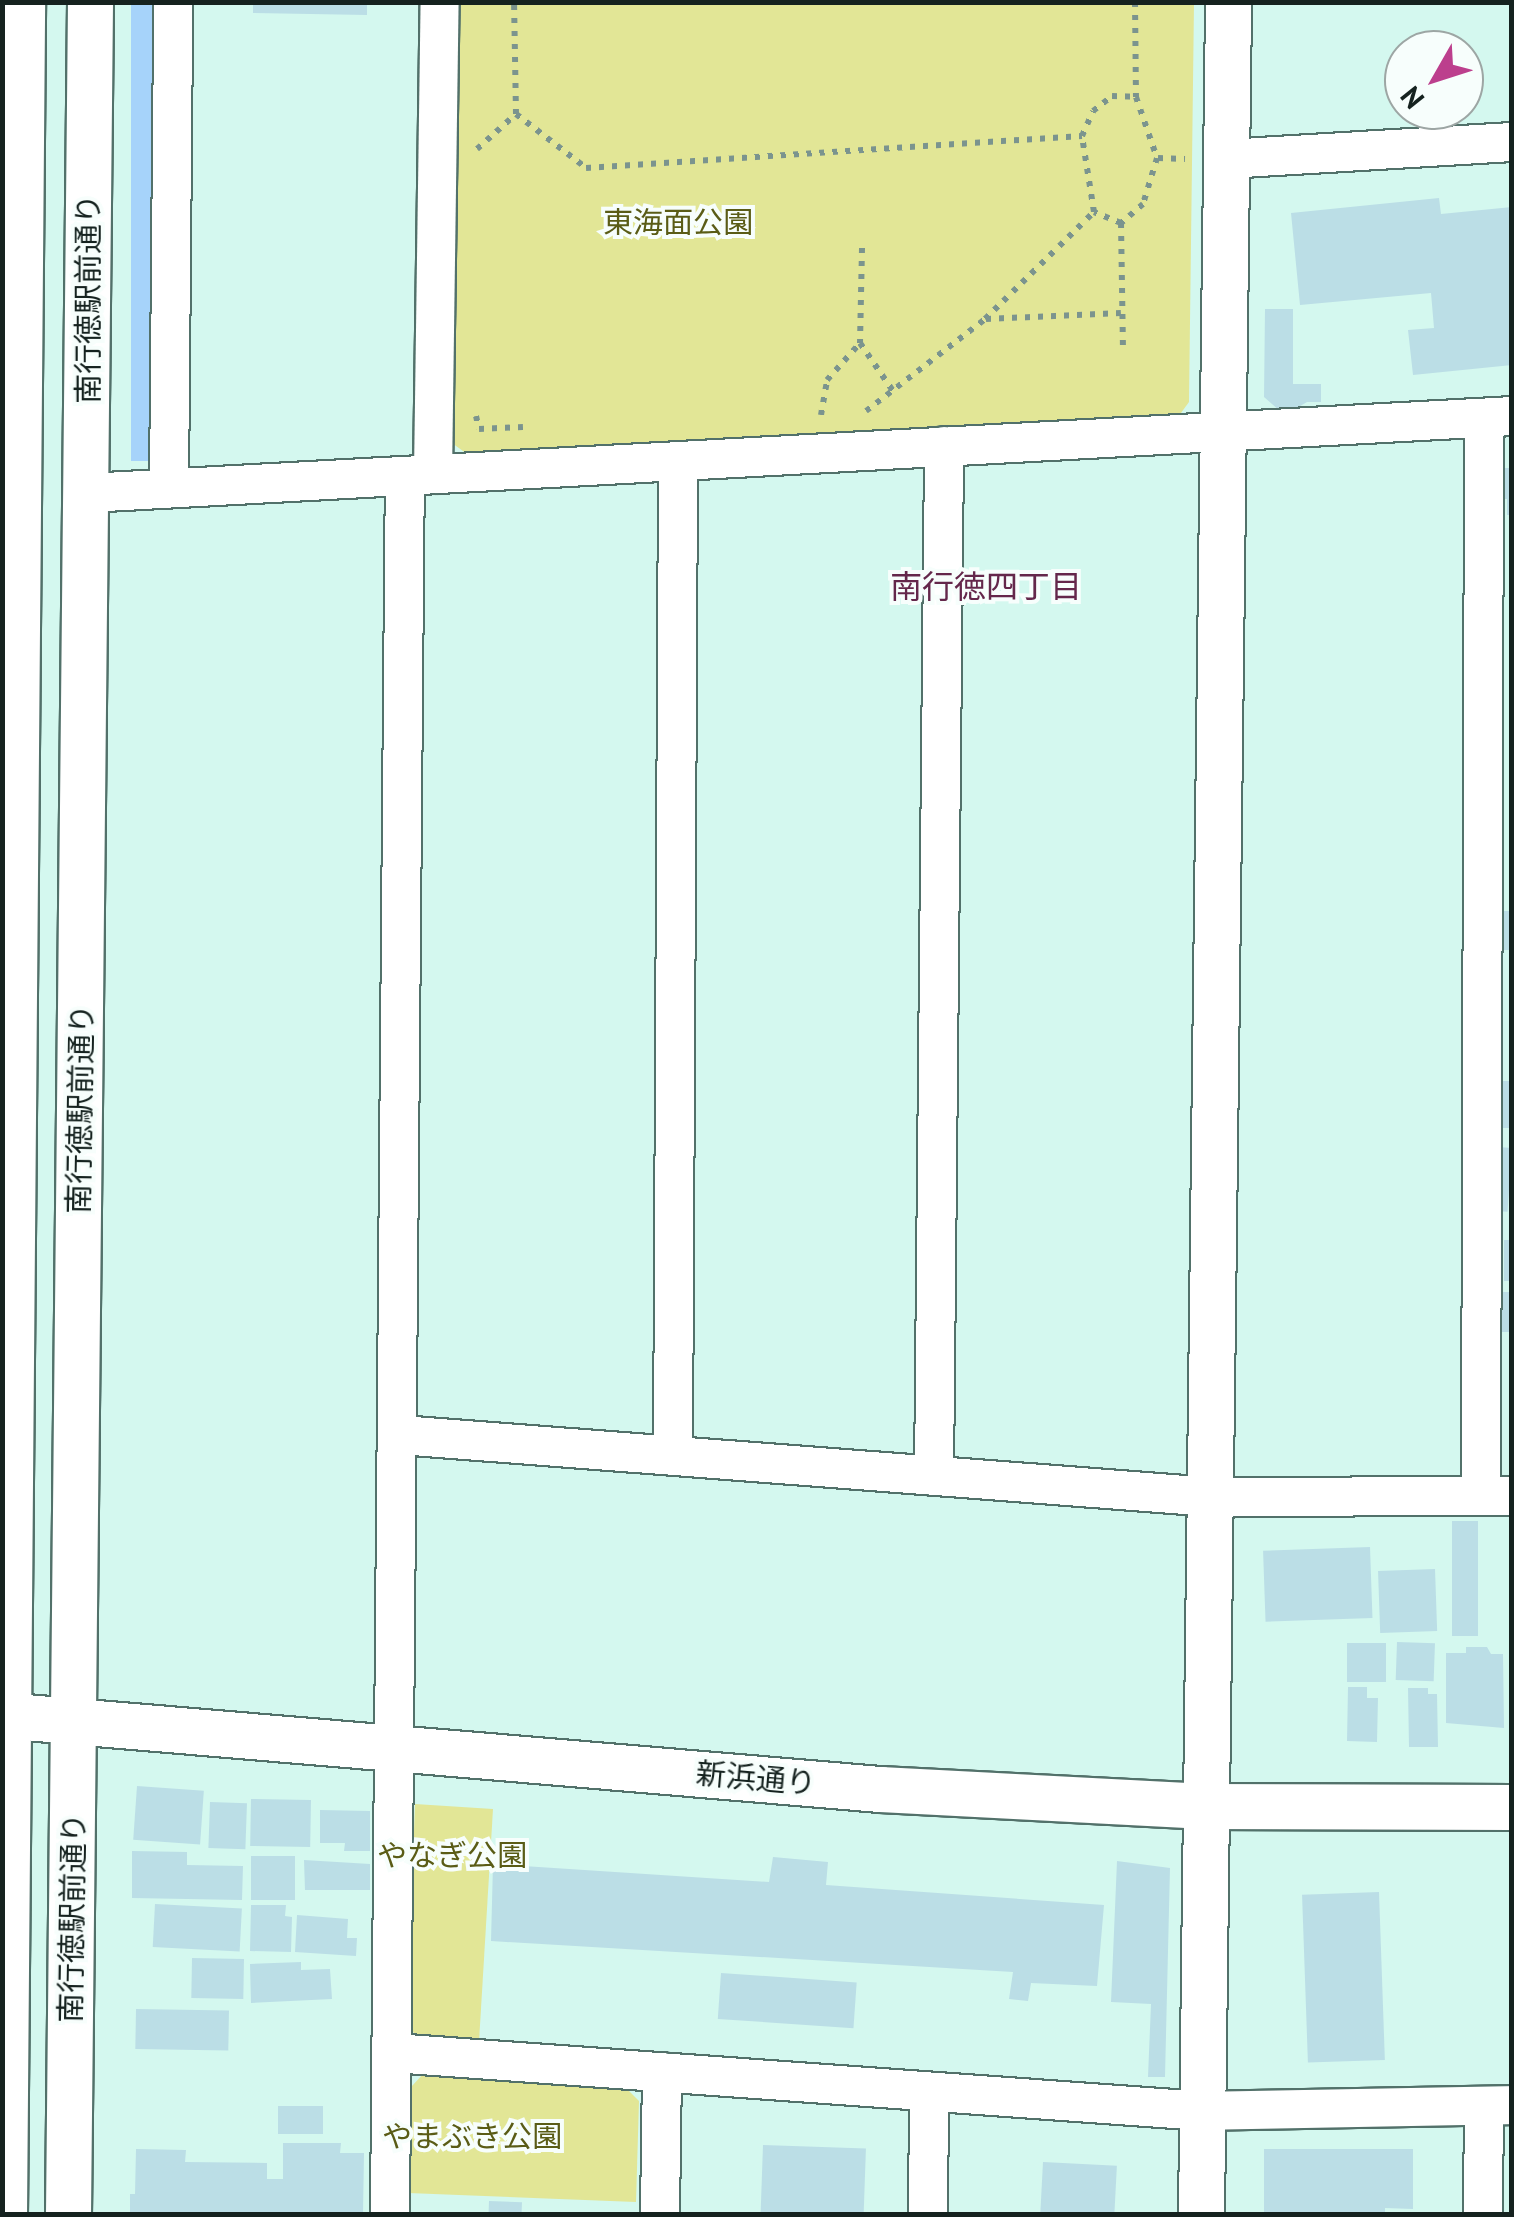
<!DOCTYPE html>
<meta charset="utf-8">
<style>
body{margin:0}
#map{position:relative;width:1514px;height:2217px;overflow:hidden;background:#d4f8ef;font-family:"PT Sans","Noto Sans JP",sans-serif}
div>[style]{position:absolute}
.green>*{inset:0;background:#e2e696}
.water>*{inset:0;background:#a6d3fa;transform-origin:0 0}
.building>*{inset:0;background:#bbdee6;transform-origin:0 0}
.path>*{height:6px;margin-top:-3px;transform-origin:0;background:repeating-linear-gradient(90deg,#7b948e 0 5px,transparent 0 13px)}
.roads{filter:drop-shadow(2px 0 #52716a) drop-shadow(-2px 0 #52716a) drop-shadow(0 2px #52716a) drop-shadow(0 -2px #52716a)}
.minor>*{height:38px;margin:-19px;padding:0 19px;transform-origin:19px;border-radius:19px;background:#fff}
.tertiary>*{height:45px;margin:-22.5px;padding:0 22.5px;transform-origin:22.5px;border-radius:22.5px;background:#fff}
span{translate:-50% -50%;white-space:nowrap;text-align:center;line-height:1.15;-webkit-text-stroke:8px #f7fefc;paint-order:stroke}
.park-label{font-size:30px;color:#5a5c16}
.street-label{font-size:30px;color:#15221f}
.neighbourhood-label{font-size:32px;color:#64274b}
.frame{position:absolute;inset:0;border:5px solid #15221f;pointer-events:none}
.north{position:absolute;left:1384px;top:30px;width:100px;height:100px;box-sizing:border-box;background:#f7fefc;border:2px solid #9da6a4;border-radius:50%;rotate:231deg;font-size:28px;font-weight:700;line-height:40px;text-align:center;color:#15221f}
.north::after{content:'';display:block;margin:auto;width:35px;height:45px;background:#bc3f8d;clip-path:polygon(50% 0,100% 100%,50% 72%,0 100%)}
</style>
<div id="map">
<div class="green">
<i style="clip-path:polygon(458px 3px,1194px 3px,1189px 402px,1178px 417px,467px 454px,452px 443px)"></i>
<i style="clip-path:polygon(415px 1804px,493px 1809px,479px 2042px,417px 2038px,407px 2022px)"></i>
<i style="clip-path:polygon(425px 2072px,626px 2088px,639px 2101px,636px 2202px,408px 2193px,411px 2087px)"></i>
</div>
<div class="water">
<i style="left:131px;top:3px;width:30px;height:458px"></i>
</div>
<div class="building">
<i style="clip-path:polygon(253px 2px,367px 2px,367px 15px,253px 13px)"></i>
<i style="clip-path:polygon(1439px 198px,1441px 214px,1512px 207px,1512px 365px,1413px 375px,1408px 330px,1434px 328px,1431px 293px,1300px 305px,1291px 213px)"></i>
<i style="clip-path:polygon(1265px 309px,1293px 309px,1293px 384px,1321px 384px,1321px 402px,1307px 402px,1290px 412px,1280px 411px,1264px 397px)"></i>
<i style="clip-path:polygon(1500px 468px,1512px 468px,1512px 515px,1507px 515px,1507px 499px,1500px 499px)"></i>
<i style="left:1500px;top:911px;width:12px;height:39px"></i>
<i style="left:1499px;top:1081px;width:13px;height:47px"></i>
<i style="left:1498px;top:1147px;width:14px;height:64px;rotate:4deg"></i>
<i style="left:1504px;top:1240px;width:8px;height:41px"></i>
<i style="left:1512px;top:1292px;width:40px;height:15px;rotate:90deg"></i>
<i style="left:1452px;top:1521px;width:26px;height:115px"></i>
<i style="left:1370px;top:1547px;width:71px;height:107px;rotate:88deg"></i>
<i style="left:1435px;top:1569px;width:62px;height:57px;rotate:88deg"></i>
<i style="left:1397px;top:1642px;width:38px;height:38px;rotate:2deg"></i>
<i style="left:1347px;top:1643px;width:39px;height:39px"></i>
<i style="clip-path:polygon(1466px 1647px,1487px 1647px,1491px 1654px,1503px 1654px,1504px 1728px,1446px 1723px,1446px 1653px,1466px 1653px)"></i>
<i style="clip-path:polygon(1348px 1687px,1367px 1687px,1367px 1698px,1378px 1698px,1377px 1742px,1347px 1741px)"></i>
<i style="clip-path:polygon(1408px 1688px,1428px 1688px,1428px 1694px,1437px 1694px,1438px 1747px,1409px 1747px)"></i>
<i style="left:137px;top:1786px;width:67px;height:54px;rotate:4deg"></i>
<i style="left:251px;top:1799px;width:60px;height:47px;rotate:1deg"></i>
<i style="left:210px;top:1802px;width:37px;height:46px;rotate:2deg"></i>
<i style="clip-path:polygon(320px 1810px,370px 1811px,370px 1851px,344px 1851px,345px 1843px,320px 1843px)"></i>
<i style="clip-path:polygon(132px 1851px,187px 1852px,187px 1865px,243px 1866px,242px 1900px,132px 1898px)"></i>
<i style="left:251px;top:1856px;width:44px;height:44px"></i>
<i style="clip-path:polygon(773px 1857px,828px 1862px,826px 1885px,1104px 1905px,1097px 1986px,1031px 1983px,1028px 2001px,1009px 1999px,1013px 1972px,491px 1941px,493px 1864px,769px 1882px)"></i>
<i style="clip-path:polygon(304px 1860px,370px 1864px,370px 1890px,305px 1890px)"></i>
<i style="clip-path:polygon(1117px 1861px,1170px 1868px,1165px 2077px,1148px 2077px,1151px 2004px,1111px 2002px)"></i>
<i style="left:1379px;top:1892px;width:168px;height:77px;rotate:88deg"></i>
<i style="left:155px;top:1904px;width:87px;height:43px;rotate:3deg"></i>
<i style="clip-path:polygon(251px 1905px,286px 1905px,285px 1916px,292px 1917px,291px 1952px,250px 1951px)"></i>
<i style="clip-path:polygon(297px 1915px,348px 1919px,347px 1938px,357px 1938px,356px 1956px,295px 1952px)"></i>
<i style="left:192px;top:1958px;width:52px;height:40px;rotate:1deg"></i>
<i style="clip-path:polygon(301px 1962px,301px 1970px,330px 1969px,332px 1999px,251px 2003px,250px 1964px)"></i>
<i style="left:721px;top:1973px;width:136px;height:46px;rotate:4deg"></i>
<i style="left:136px;top:2009px;width:93px;height:40px;rotate:1deg"></i>
<i style="left:278px;top:2106px;width:45px;height:28px"></i>
<i style="clip-path:polygon(283px 2143px,341px 2143px,340px 2153px,364px 2153px,363px 2214px,130px 2214px,130px 2194px,135px 2194px,136px 2149px,186px 2150px,185px 2162px,267px 2163px,267px 2179px,283px 2179px)"></i>
<i style="left:763px;top:2145px;width:103px;height:69px;rotate:2deg"></i>
<i style="clip-path:polygon(1264px 2149px,1413px 2149px,1413px 2209px,1385px 2208px,1385px 2214px,1264px 2214px)"></i>
<i style="left:1043px;top:2162px;width:74px;height:52px;rotate:3deg"></i>
<i style="left:489px;top:2201px;width:33px;height:13px;rotate:2deg"></i>
</div>
<div class="path">
<i style="left:1135px;top:2px;width:95px;rotate:89.4deg"></i>
<i style="left:516px;top:114px;width:88px;rotate:37.6deg"></i>
<i style="left:586px;top:168px;width:497px;rotate:-3.7deg"></i>
<i style="left:477px;top:149px;width:52px;rotate:-41.9deg"></i>
<i style="left:516px;top:114px;width:112px;rotate:-91deg"></i>
<i style="left:1158px;top:158px;width:27px;rotate:2deg"></i>
<i style="left:1121px;top:223px;width:29px;rotate:-158deg"></i>
<i style="left:1094px;top:212px;width:77px;rotate:-99deg"></i>
<i style="left:1082px;top:136px;width:27px;rotate:-66deg"></i>
<i style="left:1093px;top:111px;width:24px;rotate:-38deg"></i>
<i style="left:1112px;top:96px;width:24px;rotate:2deg"></i>
<i style="left:1136px;top:97px;width:65px;rotate:71deg"></i>
<i style="left:1157px;top:158px;width:48px;rotate:106.9deg"></i>
<i style="left:1143px;top:204px;width:29px;rotate:139deg"></i>
<i style="left:1121px;top:223px;width:125px;rotate:89.1deg"></i>
<i style="left:862px;top:248px;width:95px;rotate:91.2deg"></i>
<i style="left:860px;top:343px;width:58px;rotate:55.5deg"></i>
<i style="left:986px;top:319px;width:135px;rotate:-2.5deg"></i>
<i style="left:866px;top:411px;width:150px;rotate:-37.7deg"></i>
<i style="left:985px;top:319px;width:153px;rotate:-44.5deg"></i>
<i style="left:821px;top:415px;width:36px;rotate:-80deg"></i>
<i style="left:827px;top:380px;width:50px;rotate:-48.3deg"></i>
<i style="left:476px;top:416px;width:13px;rotate:77deg"></i>
<i style="left:479px;top:429px;width:44px;rotate:-2.6deg"></i>
</div>
<div class="roads">
<div class="minor">
<i style="left:1226px;top:159px;width:287px;rotate:-3.4deg"></i>
<i style="left:433px;top:474px;width:472px;rotate:-89.2deg"></i>
<i style="left:169px;top:488px;width:486px;rotate:-89.5deg"></i>
<i style="left:87px;top:493px;width:1427px;rotate:-3.09deg"></i>
<i style="left:400px;top:1435px;width:813px;rotate:4.37deg"></i>
<i style="left:1211px;top:1497px;width:301px;rotate:-0.2deg"></i>
<i style="left:673px;top:1456px;width:995px;rotate:-89.71deg"></i>
<i style="left:934px;top:1476px;width:1030px;rotate:-89.44deg"></i>
<i style="left:1481px;top:1496px;width:1078px;rotate:-89.84deg"></i>
<i style="left:393px;top:2053px;width:812px;rotate:4.1deg"></i>
<i style="left:1203px;top:2111px;width:309px;rotate:-1.1deg"></i>
<i style="left:390px;top:2214px;width:1738px;rotate:-89.51deg"></i>
<i style="left:660px;top:2214px;width:142px;rotate:-89.2deg"></i>
<i style="left:928px;top:2214px;width:122px;rotate:-89.5deg"></i>
<i style="left:1483px;top:2214px;width:108px;rotate:-89.5deg"></i>
</div>
<div class="tertiary">
<i style="left:2px;top:1715px;width:881px;rotate:4.82deg"></i>
<i style="left:880px;top:1789px;width:326px;rotate:3deg"></i>
<i style="left:1206px;top:1806px;width:306px;rotate:0.2deg"></i>
<i style="left:4px;top:2214px;width:2212px;rotate:-89.53deg"></i>
<i style="left:68px;top:2214px;width:2212px;rotate:-89.43deg"></i>
<i style="left:1201px;top:2214px;width:2212px;rotate:-89.3deg"></i>
</div>
</div>
<div class="park-label">
<span style="left:678px;top:222px">東海面公園</span>
<span style="left:452px;top:1855px">やなぎ公園</span>
<span style="left:472px;top:2136px">やまぶき公園</span>
</div>
<div class="street-label">
<span style="left:88px;top:299px;rotate:-90deg">南行徳駅前通り</span>
<span style="left:80px;top:1109px;rotate:-89deg">南行徳駅前通り</span>
<span style="left:756px;top:1778px;rotate:5deg">新浜通り</span>
<span style="left:72px;top:1918px;rotate:-89deg">南行徳駅前通り</span>
</div>
<div class="neighbourhood-label">
<span style="left:986px;top:586px">南行徳四丁目</span>
</div>
<div class="frame"></div>
<div class="north">N</div>
</div>
